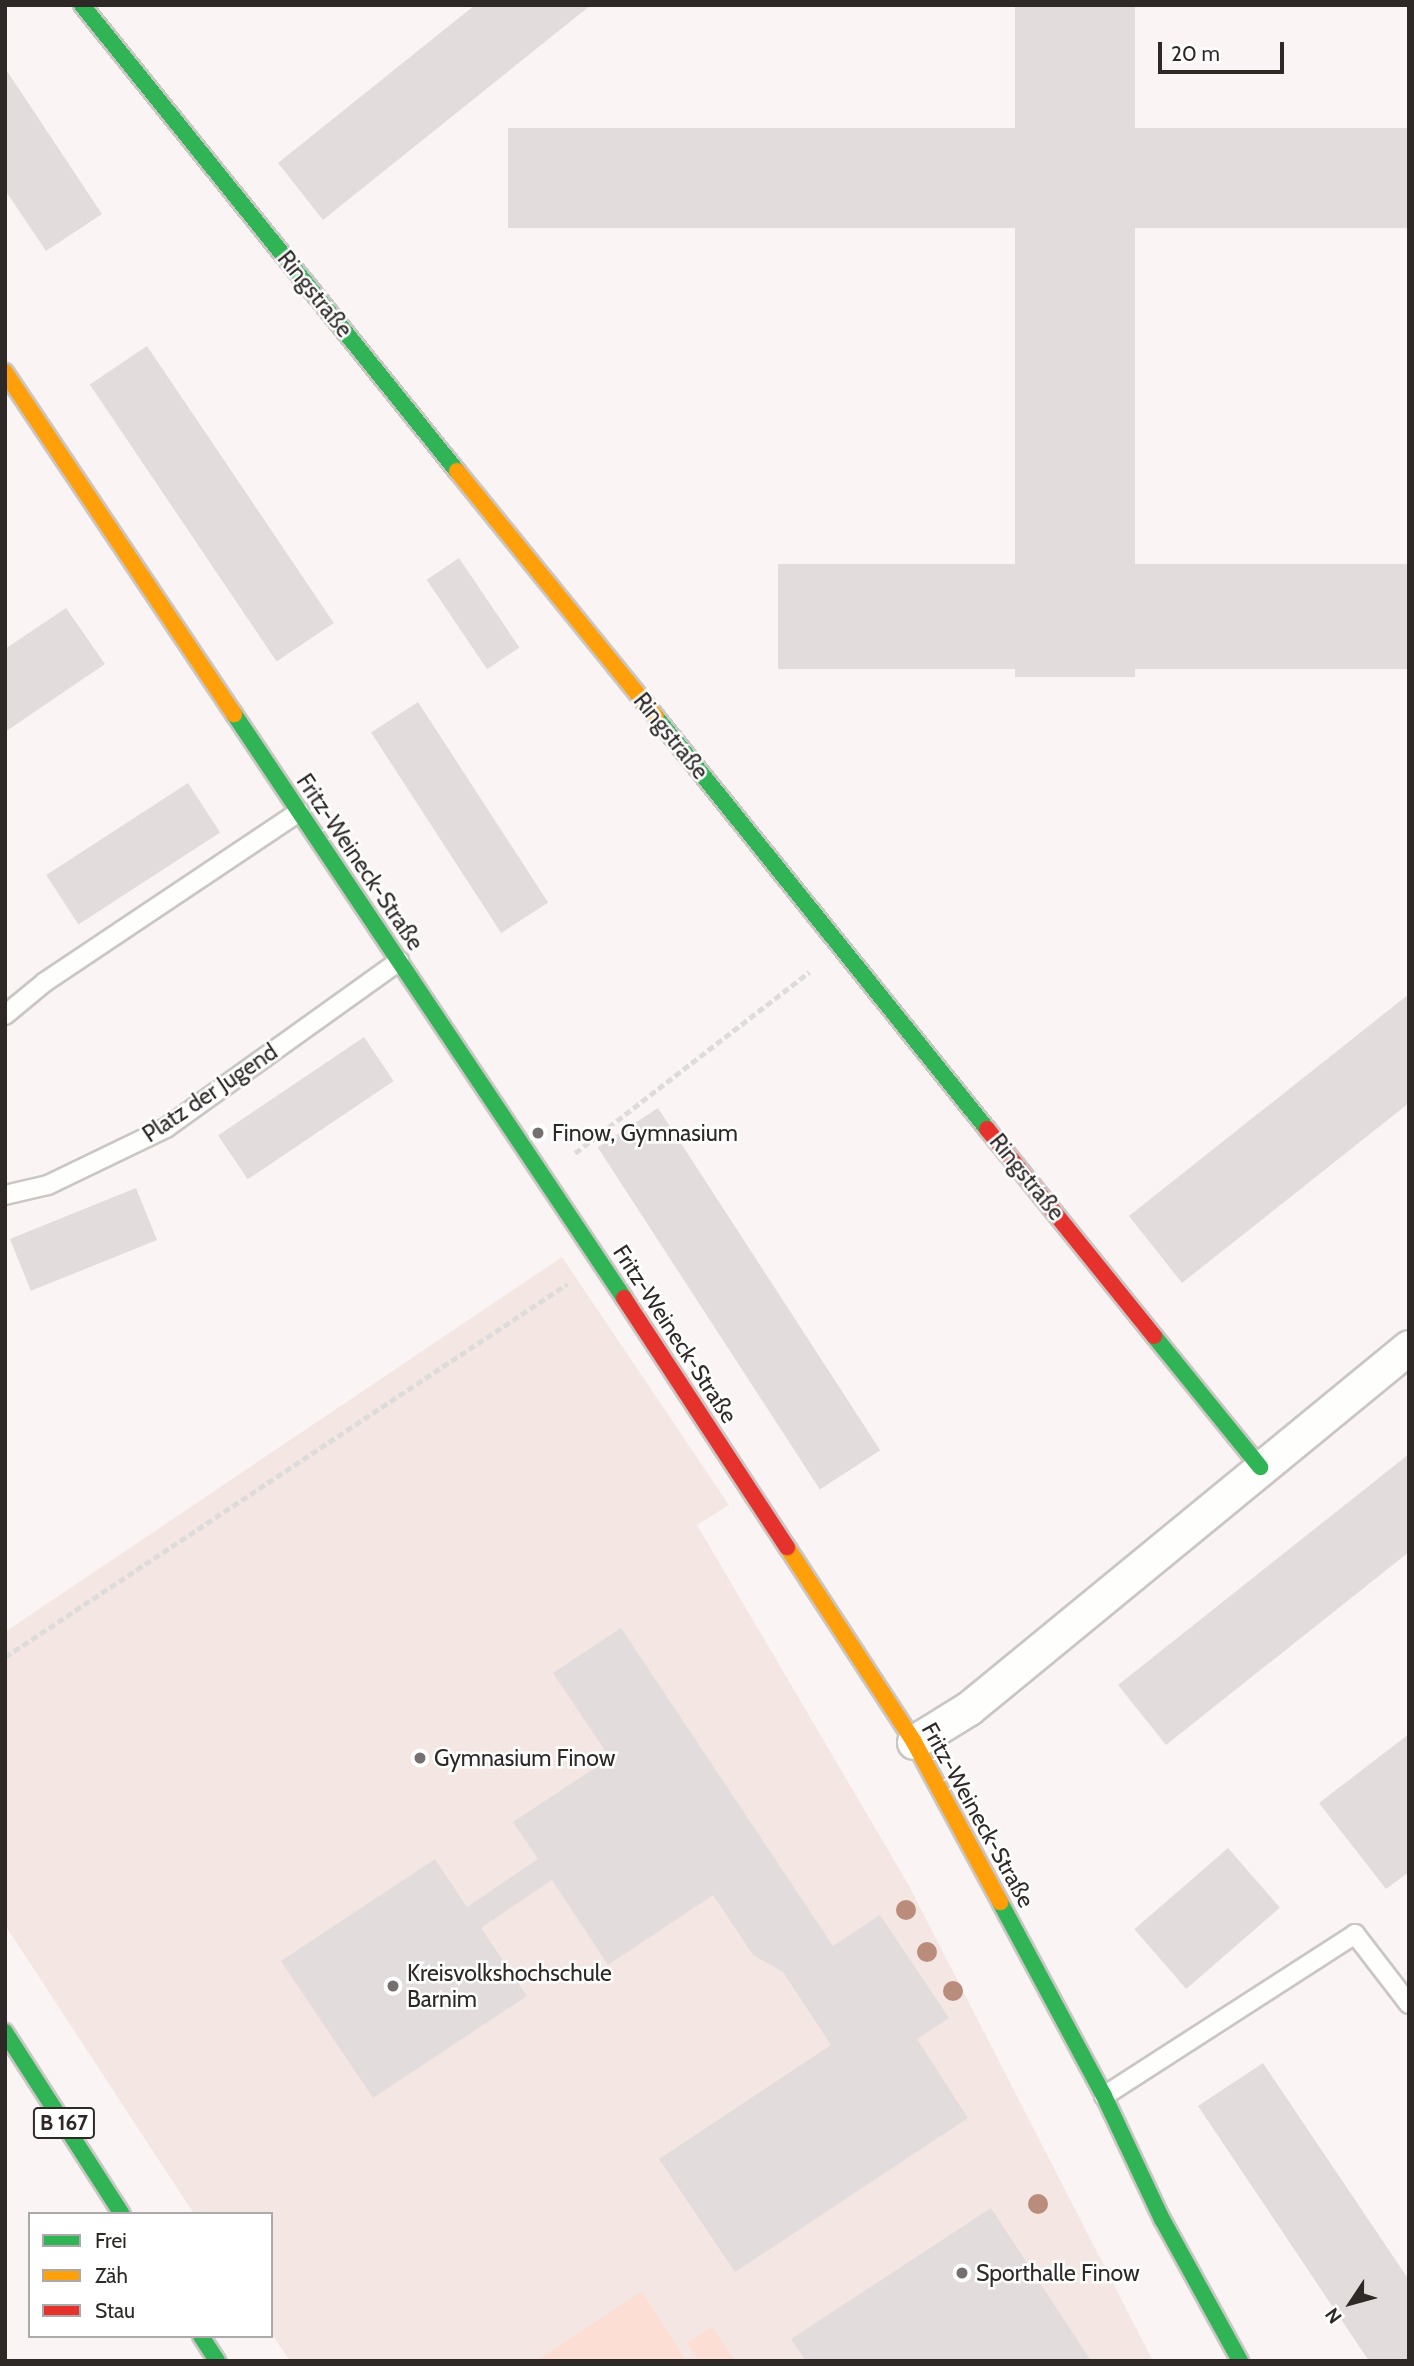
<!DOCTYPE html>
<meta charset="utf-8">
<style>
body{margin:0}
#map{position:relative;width:1414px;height:2366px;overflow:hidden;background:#faf5f4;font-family:Cabin,sans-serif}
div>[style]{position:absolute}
.built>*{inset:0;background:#f4e6e2}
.green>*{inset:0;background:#fcded4}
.building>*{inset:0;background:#e2dddc;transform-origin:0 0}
.path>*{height:4.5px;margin-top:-2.25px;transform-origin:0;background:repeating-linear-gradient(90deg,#dddcda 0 7px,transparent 0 10.5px)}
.roads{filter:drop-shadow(2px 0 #cac6c4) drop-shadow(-2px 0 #cac6c4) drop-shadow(0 2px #cac6c4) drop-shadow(0 -2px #cac6c4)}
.lane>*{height:18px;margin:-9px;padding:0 9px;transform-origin:9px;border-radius:9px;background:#fefefd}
.street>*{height:33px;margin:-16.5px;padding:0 16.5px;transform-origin:16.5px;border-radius:16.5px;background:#fefefd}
.fast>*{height:16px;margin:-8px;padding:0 8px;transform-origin:8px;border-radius:8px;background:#30b455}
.slow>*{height:16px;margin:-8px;padding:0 8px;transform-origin:8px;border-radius:8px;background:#ff9f0a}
.jam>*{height:16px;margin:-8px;padding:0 8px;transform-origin:8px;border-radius:8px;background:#e5322d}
.trees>*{width:20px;height:20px;margin:-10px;border-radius:50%;background:#b98c7c}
.dots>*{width:19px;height:19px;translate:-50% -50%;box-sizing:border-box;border:4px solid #fff;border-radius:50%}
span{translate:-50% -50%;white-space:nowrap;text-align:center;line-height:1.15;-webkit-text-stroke:5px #fff;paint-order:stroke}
.shield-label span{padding:2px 5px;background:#fff;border:2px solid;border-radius:5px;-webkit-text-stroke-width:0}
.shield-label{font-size:21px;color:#2e2927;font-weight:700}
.street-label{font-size:23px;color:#2e2927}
.poi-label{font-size:23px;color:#2e2927}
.left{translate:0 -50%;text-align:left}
.frame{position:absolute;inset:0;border:7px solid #2e2927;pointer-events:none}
.legend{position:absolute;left:28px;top:2212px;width:245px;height:126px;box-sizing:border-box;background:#fff;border:2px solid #aba9a9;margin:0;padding:9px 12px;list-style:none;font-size:21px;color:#2e2927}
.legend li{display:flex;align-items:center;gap:14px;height:35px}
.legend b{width:35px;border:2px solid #aba9a9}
.north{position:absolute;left:1316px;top:2268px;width:70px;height:70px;-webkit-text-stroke:5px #fff;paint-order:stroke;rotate:234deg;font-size:19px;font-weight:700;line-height:28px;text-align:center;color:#2e2927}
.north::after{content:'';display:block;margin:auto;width:24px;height:32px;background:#2e2927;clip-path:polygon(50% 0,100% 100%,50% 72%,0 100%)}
.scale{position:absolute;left:1158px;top:42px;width:126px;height:32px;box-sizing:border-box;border:4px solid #2e2927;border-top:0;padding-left:9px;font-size:21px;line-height:24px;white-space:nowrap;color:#2e2927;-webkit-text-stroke:5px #fff;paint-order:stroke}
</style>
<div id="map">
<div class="built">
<i style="clip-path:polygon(562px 1257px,729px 1505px,697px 1525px,908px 1884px,1153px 2361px,290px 2361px,271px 2333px,271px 2214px,194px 2214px,5px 1925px,5px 1632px)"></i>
</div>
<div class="green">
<i style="clip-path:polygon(642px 2292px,686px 2361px,536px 2361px,641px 2292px)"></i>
<i style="clip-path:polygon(712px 2327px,735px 2361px,699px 2361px,687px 2343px)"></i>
</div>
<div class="building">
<i style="clip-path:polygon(475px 5px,591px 5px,323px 220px,278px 163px)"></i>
<i style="left:1015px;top:5px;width:120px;height:672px"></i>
<i style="clip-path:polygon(5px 68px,102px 214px,46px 251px,5px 190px)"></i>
<i style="left:1409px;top:128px;width:100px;height:901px;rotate:90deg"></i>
<i style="left:147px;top:346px;width:334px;height:69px;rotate:56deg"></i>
<i style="left:459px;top:558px;width:108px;height:39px;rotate:56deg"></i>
<i style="left:1409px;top:564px;width:105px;height:631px;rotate:90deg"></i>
<i style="clip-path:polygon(66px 608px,105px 664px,5px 732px,5px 649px)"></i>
<i style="left:418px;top:702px;width:239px;height:56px;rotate:57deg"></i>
<i style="left:188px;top:783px;width:59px;height:169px;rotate:57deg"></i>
<i style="clip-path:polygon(1409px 994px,1409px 1103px,1182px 1283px,1129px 1216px)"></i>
<i style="left:364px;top:1037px;width:53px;height:176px;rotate:56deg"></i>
<i style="left:658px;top:1108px;width:408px;height:72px;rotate:57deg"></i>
<i style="left:136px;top:1188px;width:56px;height:136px;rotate:68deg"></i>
<i style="clip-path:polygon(1409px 1454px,1409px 1552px,1166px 1745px,1118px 1685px)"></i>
<i style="clip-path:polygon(621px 1628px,833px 1946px,880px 1915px,949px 2018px,917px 2039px,968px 2118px,735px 2272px,659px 2159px,831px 2045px,783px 1972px,753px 1955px,713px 1895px,608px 1965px,552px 1880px,481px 1928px,527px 1996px,373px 2098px,281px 1961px,435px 1859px,467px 1907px,538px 1859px,513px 1822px,610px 1758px,553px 1673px)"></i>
<i style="clip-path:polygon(1409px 1734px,1409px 1872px,1386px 1889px,1319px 1803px)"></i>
<i style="left:1228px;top:1848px;width:79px;height:124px;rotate:49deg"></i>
<i style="clip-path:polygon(1263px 2063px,1409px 2280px,1409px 2361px,1369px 2361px,1198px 2106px)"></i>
<i style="clip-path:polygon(991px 2208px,1091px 2361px,806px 2361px,791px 2339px)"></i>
</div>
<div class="path">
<i style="left:575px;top:1153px;width:296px;rotate:-37.7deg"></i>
<i style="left:5px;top:1657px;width:675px;rotate:-33.57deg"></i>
</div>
<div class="roads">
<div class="lane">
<i style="left:5px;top:1015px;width:52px;rotate:-39.5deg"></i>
<i style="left:45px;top:982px;width:306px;rotate:-33.8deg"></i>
<i style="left:5px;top:1195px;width:44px;rotate:-13.1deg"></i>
<i style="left:48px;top:1185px;width:131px;rotate:-25.8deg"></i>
<i style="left:166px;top:1128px;width:287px;rotate:-35.6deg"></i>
<i style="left:1104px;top:2096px;width:299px;rotate:-32.8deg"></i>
<i style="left:1355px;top:1934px;width:88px;rotate:52.4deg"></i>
</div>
<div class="street">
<i style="left:914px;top:1742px;width:65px;rotate:-31.7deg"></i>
<i style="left:969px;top:1708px;width:569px;rotate:-39.37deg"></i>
</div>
<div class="fast">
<i style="left:82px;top:5px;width:598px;rotate:51.18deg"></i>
<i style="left:234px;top:714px;width:702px;rotate:56.26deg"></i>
<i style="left:656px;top:717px;width:528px;rotate:51.22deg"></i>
<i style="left:1154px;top:1336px;width:169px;rotate:51deg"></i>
<i style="left:1000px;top:1902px;width:220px;rotate:61.8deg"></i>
<i style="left:1104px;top:2096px;width:136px;rotate:64.8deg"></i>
<i style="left:1162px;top:2219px;width:162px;rotate:61.2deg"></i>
<i style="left:5px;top:2032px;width:216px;rotate:57.3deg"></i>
<i style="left:201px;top:2336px;width:30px;rotate:57deg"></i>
</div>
<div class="slow">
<i style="left:5px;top:372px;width:412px;rotate:56.2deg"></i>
<i style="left:457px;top:471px;width:316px;rotate:51deg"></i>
<i style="left:787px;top:1547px;width:233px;rotate:56.9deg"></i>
<i style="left:914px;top:1742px;width:182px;rotate:61.7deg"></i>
</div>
<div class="jam">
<i style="left:987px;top:1129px;width:266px;rotate:51.1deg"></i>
<i style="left:624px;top:1298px;width:298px;rotate:56.8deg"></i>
</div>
</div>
<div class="trees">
<i style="left:906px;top:1910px"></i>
<i style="left:927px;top:1952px"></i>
<i style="left:953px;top:1991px"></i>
<i style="left:1038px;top:2204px"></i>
</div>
<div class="dots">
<i style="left:538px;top:1133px;background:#75706f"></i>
<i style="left:420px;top:1758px;background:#75706f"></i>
<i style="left:393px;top:1986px;background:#75706f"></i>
<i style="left:962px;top:2273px;background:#75706f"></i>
</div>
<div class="shield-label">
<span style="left:64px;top:2123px">B 167</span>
</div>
<div class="street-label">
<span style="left:315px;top:294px;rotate:51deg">Ringstraße</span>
<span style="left:671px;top:736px;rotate:51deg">Ringstraße</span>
<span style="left:360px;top:862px;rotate:56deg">Fritz-Weineck-Straße</span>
<span style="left:210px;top:1093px;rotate:-34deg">Platz der Jugend</span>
<span style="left:1027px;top:1177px;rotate:51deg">Ringstraße</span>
<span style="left:675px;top:1334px;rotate:57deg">Fritz-Weineck-Straße</span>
<span style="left:978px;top:1815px;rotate:61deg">Fritz-Weineck-Straße</span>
</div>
<div class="poi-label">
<span class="left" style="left:552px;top:1133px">Finow, Gymnasium</span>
<span class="left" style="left:434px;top:1758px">Gymnasium Finow</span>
<span class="left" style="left:407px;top:1986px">Kreisvolkshochschule<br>Barnim</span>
<span class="left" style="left:976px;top:2273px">Sporthalle Finow</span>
</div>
<div class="frame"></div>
<ul class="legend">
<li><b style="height:9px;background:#30b455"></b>Frei</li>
<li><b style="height:9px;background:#ff9f0a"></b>Zäh</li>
<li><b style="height:9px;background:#e5322d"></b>Stau</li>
</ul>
<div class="north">N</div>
<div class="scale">20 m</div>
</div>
